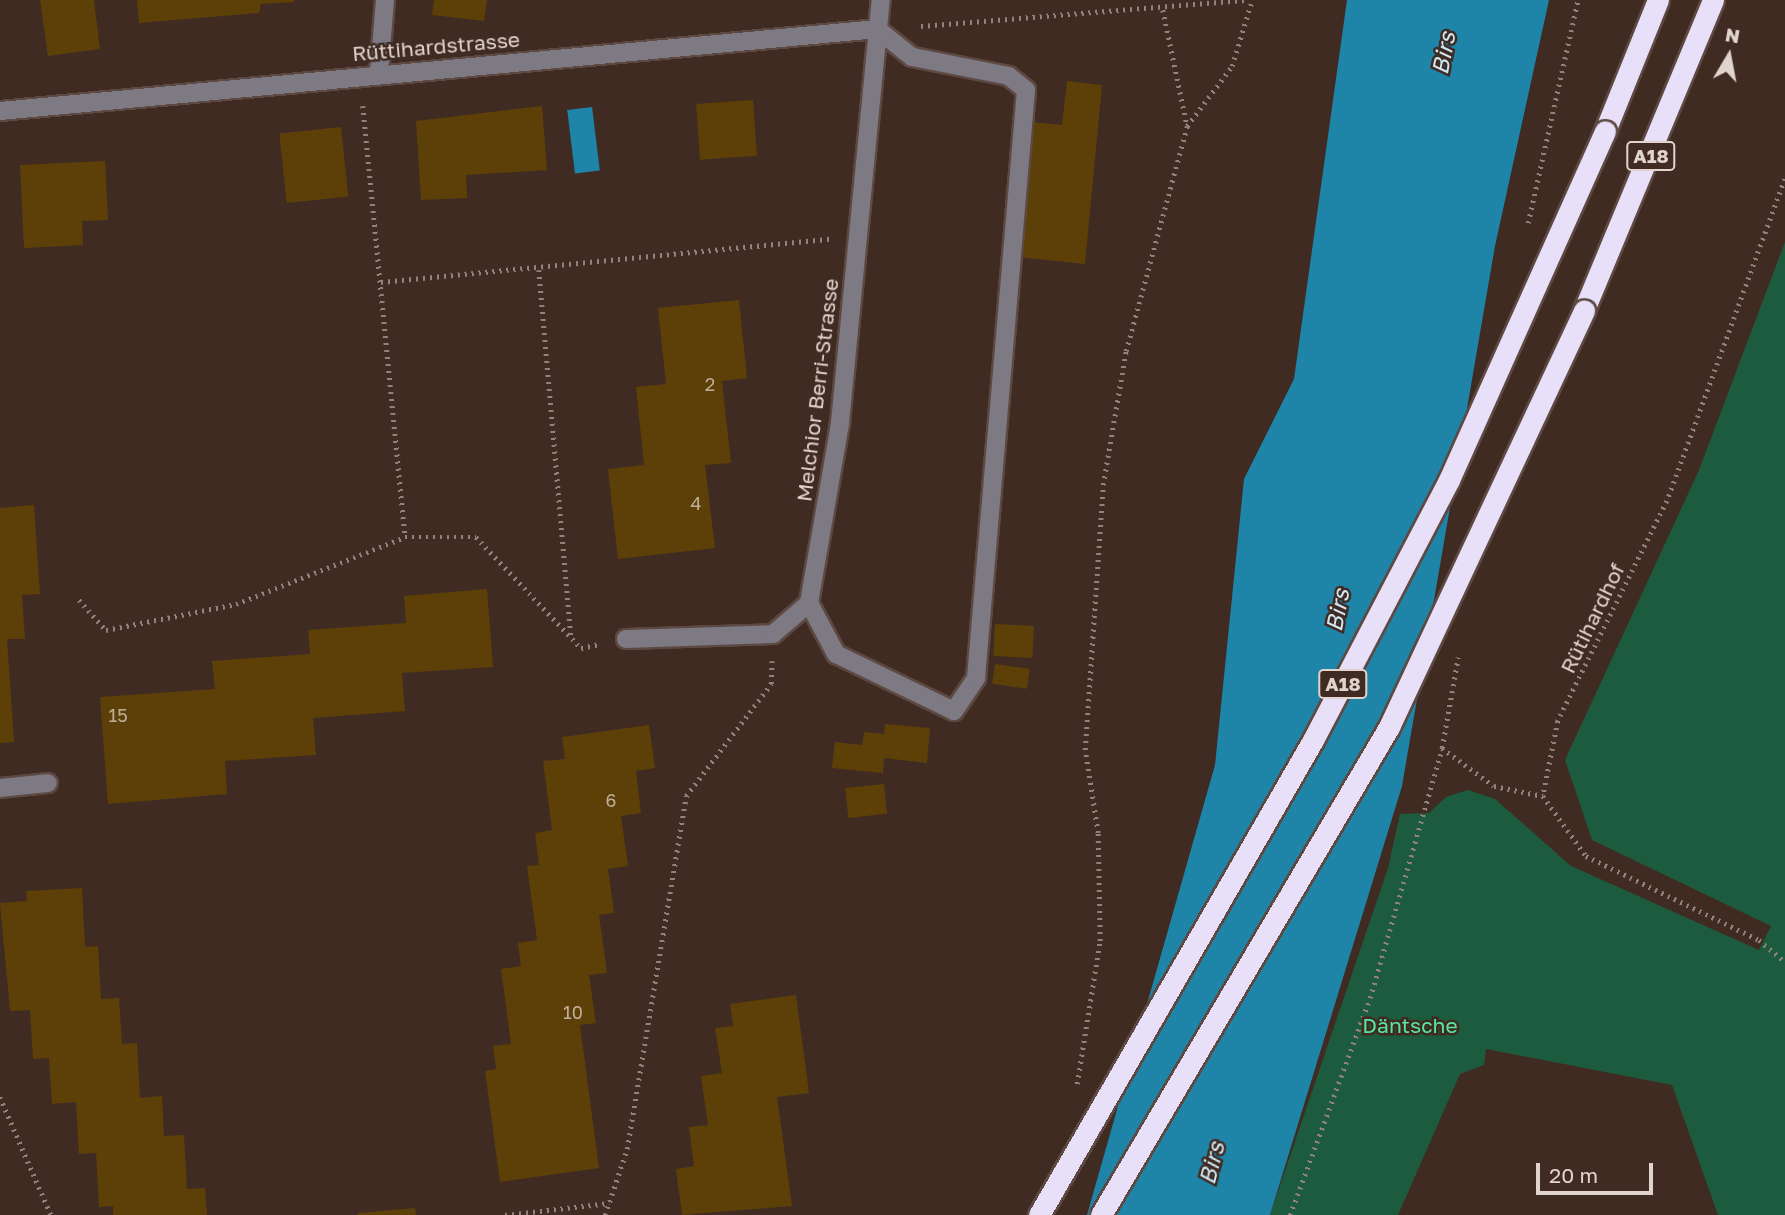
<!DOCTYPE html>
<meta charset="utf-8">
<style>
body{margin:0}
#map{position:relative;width:1785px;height:1215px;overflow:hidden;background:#402b23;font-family:"Golos Text",sans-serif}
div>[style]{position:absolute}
.green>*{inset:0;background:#1c5b3d}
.water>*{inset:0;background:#1e84a8;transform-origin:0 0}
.building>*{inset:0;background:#5c4007;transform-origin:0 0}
.path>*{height:4.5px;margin-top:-2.25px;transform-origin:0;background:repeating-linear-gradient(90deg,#93827b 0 2px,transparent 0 7px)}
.roads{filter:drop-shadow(2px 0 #5d4942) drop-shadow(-2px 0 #5d4942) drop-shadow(0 2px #5d4942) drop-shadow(0 -2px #5d4942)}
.minor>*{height:18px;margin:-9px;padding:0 9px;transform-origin:9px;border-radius:9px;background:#7d7a84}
.highway>*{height:21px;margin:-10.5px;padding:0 10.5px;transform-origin:10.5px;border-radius:10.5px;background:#e8e0f8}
.bridges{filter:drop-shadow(2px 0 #5d4942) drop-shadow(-2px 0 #5d4942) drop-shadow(0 2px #5d4942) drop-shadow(0 -2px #5d4942)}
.highway-bridge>*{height:21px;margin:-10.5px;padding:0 10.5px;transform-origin:10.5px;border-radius:10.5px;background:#e8e0f8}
span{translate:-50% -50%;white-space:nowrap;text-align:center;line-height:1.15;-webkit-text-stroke:5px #402b23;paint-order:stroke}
.number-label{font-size:18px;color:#c0ae9c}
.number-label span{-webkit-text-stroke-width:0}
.shield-label span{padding:2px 5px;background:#402b23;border:2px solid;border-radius:5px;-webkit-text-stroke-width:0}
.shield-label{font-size:19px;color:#e1d3ce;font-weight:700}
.street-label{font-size:21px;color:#e1d3ce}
.park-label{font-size:21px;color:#55e7a2}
.water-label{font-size:23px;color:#cfe9f5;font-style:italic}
.north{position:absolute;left:1694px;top:21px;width:70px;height:70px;-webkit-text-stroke:5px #402b23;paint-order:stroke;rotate:10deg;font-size:19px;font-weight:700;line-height:28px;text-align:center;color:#e1d3ce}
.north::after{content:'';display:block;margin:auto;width:24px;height:32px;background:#e1d3ce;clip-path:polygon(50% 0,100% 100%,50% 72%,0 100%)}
.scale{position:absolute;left:1536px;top:1163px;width:117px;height:32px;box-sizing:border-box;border:4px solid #e1d3ce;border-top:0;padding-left:9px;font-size:21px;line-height:24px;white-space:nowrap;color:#e1d3ce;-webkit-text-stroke:5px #402b23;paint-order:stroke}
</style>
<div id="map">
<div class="green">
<i style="clip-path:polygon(1785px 242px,1785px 1215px,1718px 1215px,1672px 1085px,1486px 1049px,1484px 1065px,1460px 1074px,1398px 1215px,1270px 1215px,1388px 868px,1400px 814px,1429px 813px,1446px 797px,1468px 790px,1495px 799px,1571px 866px,1759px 950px,1771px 926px,1592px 840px,1565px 760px,1699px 470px)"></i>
</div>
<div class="water">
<i style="clip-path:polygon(1347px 0,1549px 0,1495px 246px,1402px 786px,1270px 1215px,1087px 1215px,1215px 765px,1244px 479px,1294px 379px)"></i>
<i style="left:592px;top:107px;width:64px;height:25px;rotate:83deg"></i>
</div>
<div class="building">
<i style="clip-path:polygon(40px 0,94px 0,100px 49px,48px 56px)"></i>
<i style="clip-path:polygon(137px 0,294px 0,294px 2px,261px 4px,259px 13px,139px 23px)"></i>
<i style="clip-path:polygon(434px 0,487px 0,484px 21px,432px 15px)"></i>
<i style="clip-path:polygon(1067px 81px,1102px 85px,1085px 264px,1018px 257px,1032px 122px,1062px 125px)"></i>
<i style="left:753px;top:100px;width:56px;height:57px;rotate:86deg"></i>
<i style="clip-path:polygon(542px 106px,547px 170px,466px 175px,467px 198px,421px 200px,416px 121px)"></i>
<i style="left:341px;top:127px;width:70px;height:62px;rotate:84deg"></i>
<i style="clip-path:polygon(105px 161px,108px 220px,82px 221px,83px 245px,24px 248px,20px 165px)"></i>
<i style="clip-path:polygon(739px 300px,747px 378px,722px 381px,731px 463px,705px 465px,715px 548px,618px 559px,608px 469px,644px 465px,636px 387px,666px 384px,658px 308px)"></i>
<i style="clip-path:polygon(34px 505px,40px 594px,22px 595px,25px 639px,7px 639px,14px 742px,0 743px,0 508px)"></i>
<i style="clip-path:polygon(487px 589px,493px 667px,402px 673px,405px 711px,313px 718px,316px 755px,225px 761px,227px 794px,108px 804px,100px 697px,215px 689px,212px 661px,310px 654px,308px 630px,406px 623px,404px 596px)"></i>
<i style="left:995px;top:624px;width:39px;height:32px;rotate:3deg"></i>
<i style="left:995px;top:664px;width:35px;height:20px;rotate:8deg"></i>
<i style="clip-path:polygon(885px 724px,930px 728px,927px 763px,884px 758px,883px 773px,832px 768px,835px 742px,862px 745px,864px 732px,884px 734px)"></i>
<i style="clip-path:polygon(649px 725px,655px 768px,636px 771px,641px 813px,621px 816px,628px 866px,608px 869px,614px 913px,599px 915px,607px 973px,589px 975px,596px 1023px,580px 1025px,599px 1168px,500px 1182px,485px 1071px,496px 1069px,493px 1046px,511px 1044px,501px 969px,521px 966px,518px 943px,537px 940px,527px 866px,539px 865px,535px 833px,552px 830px,543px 761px,565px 759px,562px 737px)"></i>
<i style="left:884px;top:784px;width:30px;height:39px;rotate:84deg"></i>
<i style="clip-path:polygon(82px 888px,85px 947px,98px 946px,101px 999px,119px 998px,122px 1044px,137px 1043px,140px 1098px,162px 1096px,164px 1136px,184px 1135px,187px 1189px,205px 1188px,207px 1215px,113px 1215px,113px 1206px,99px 1207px,96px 1153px,79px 1154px,76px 1102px,52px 1104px,49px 1058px,33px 1059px,30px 1010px,10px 1011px,0 903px,27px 901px,26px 891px)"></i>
<i style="clip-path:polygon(796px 995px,809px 1093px,777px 1097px,792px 1206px,682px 1215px,676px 1169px,694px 1166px,689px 1127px,708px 1125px,701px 1076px,722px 1073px,715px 1028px,733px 1026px,730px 1004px)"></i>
<i style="clip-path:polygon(415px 1208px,416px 1215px,358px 1215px,358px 1213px)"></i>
</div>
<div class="path">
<i style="left:1163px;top:10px;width:117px;rotate:78.2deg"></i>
<i style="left:921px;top:26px;width:324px;rotate:-4.6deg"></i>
<i style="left:363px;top:106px;width:433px;rotate:84.4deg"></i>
<i style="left:1785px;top:179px;width:343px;rotate:110.1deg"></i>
<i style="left:1667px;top:501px;width:246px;rotate:116.4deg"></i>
<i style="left:1558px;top:721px;width:76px;rotate:101.3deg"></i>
<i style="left:1543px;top:796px;width:74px;rotate:54.4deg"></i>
<i style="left:1586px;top:856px;width:192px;rotate:25.9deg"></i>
<i style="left:1759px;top:940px;width:34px;rotate:40deg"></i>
<i style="left:1528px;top:223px;width:229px;rotate:-77.4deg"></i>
<i style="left:539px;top:270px;width:367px;rotate:85deg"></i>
<i style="left:381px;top:282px;width:451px;rotate:-5.5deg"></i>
<i style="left:79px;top:600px;width:40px;rotate:48deg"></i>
<i style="left:106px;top:630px;width:133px;rotate:-11.3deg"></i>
<i style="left:236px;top:604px;width:182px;rotate:-21.6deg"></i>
<i style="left:405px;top:537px;width:71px"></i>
<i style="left:476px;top:537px;width:153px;rotate:46.6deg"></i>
<i style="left:581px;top:648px;width:19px;rotate:-12deg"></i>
<i style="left:1442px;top:748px;width:64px;rotate:36.2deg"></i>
<i style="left:1494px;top:786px;width:50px;rotate:11.5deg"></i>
<i style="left:1077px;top:1084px;width:145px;rotate:-80.9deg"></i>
<i style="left:1100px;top:941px;width:108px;rotate:-91.1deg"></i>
<i style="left:1098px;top:833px;width:84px;rotate:-98.9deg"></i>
<i style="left:1085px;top:750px;width:266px;rotate:-86.1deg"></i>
<i style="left:1103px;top:485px;width:136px;rotate:-80.3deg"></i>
<i style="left:1126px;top:351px;width:233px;rotate:-74.8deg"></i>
<i style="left:1187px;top:126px;width:75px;rotate:-53.1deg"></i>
<i style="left:1232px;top:66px;width:69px;rotate:-73.1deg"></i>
<i style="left:0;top:1097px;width:129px;rotate:66.6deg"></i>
<i style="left:505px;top:1215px;width:105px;rotate:-6.6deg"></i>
<i style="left:605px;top:1215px;width:70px;rotate:-71.6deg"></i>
<i style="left:627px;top:1149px;width:358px;rotate:-80.5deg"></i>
<i style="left:686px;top:796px;width:141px;rotate:-52.8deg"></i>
<i style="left:771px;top:684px;width:23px;rotate:-88deg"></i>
<i style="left:1290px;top:1215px;width:231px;rotate:-69.8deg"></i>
<i style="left:1370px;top:998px;width:260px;rotate:-73.9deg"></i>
<i style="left:1442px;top:748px;width:92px;rotate:-80deg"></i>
</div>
<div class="roads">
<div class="minor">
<i style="left:379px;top:73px;width:73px;rotate:-85.3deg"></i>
<i style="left:0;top:111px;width:881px;rotate:-5.34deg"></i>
<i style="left:809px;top:603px;width:58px;rotate:62.1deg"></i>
<i style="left:836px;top:654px;width:131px;rotate:25.8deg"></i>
<i style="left:954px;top:711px;width:40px;rotate:-56deg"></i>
<i style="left:976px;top:678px;width:590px;rotate:-85.14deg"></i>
<i style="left:1026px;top:90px;width:22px;rotate:-141deg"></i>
<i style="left:1009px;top:76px;width:99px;rotate:-168.9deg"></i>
<i style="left:912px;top:57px;width:45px;rotate:-141.3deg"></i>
<i style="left:626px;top:639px;width:147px;rotate:-1.9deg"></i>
<i style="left:773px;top:634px;width:48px;rotate:-40.7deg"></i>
<i style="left:809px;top:603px;width:183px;rotate:-80.2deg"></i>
<i style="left:840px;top:423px;width:425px;rotate:-84.5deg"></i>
<i style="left:0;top:788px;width:48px;rotate:-5.9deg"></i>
</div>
<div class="highway">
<i style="left:1605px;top:131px;width:141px;rotate:-68deg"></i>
<i style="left:1584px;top:310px;width:336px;rotate:-67.4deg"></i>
</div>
</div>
<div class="bridges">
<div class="highway-bridge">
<i style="left:1039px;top:1215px;width:548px;rotate:-60.02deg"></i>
<i style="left:1313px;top:740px;width:293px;rotate:-62.4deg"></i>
<i style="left:1449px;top:480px;width:382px;rotate:-65.9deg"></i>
<i style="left:1101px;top:1215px;width:567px;rotate:-59.45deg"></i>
<i style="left:1389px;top:727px;width:460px;rotate:-64.9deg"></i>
</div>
</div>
<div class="number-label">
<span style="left:710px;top:384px">2</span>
<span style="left:696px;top:503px">4</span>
<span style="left:118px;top:715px">15</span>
<span style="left:611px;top:800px">6</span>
<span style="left:573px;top:1012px">10</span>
</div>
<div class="shield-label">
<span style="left:1651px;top:156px">A18</span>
<span style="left:1343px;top:684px">A18</span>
</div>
<div class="street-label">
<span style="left:436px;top:46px;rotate:-5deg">Rüttihardstrasse</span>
<span style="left:817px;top:390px;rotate:-83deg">Melchior Berri-Strasse</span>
<span style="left:1592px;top:618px;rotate:-64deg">Rütihardhof</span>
</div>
<div class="park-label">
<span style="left:1410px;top:1025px">Däntsche</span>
</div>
<div class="water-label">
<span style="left:1443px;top:53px;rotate:-79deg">Birs</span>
<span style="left:1337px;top:610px;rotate:-79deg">Birs</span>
<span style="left:1211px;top:1163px;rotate:-76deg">Birs</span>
</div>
<div class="north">N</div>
<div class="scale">20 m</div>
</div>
